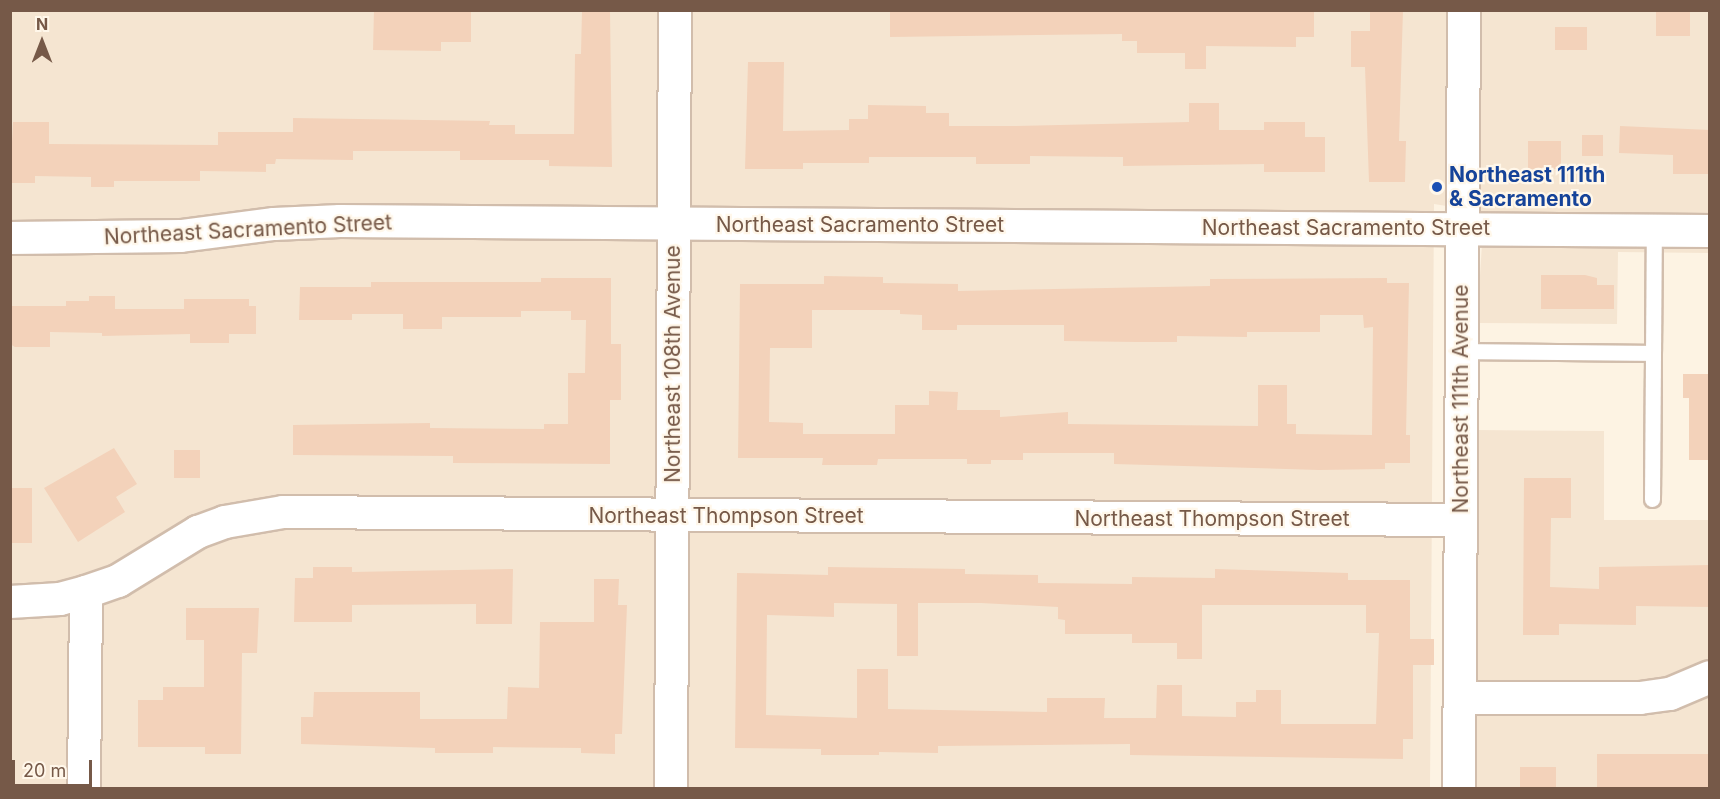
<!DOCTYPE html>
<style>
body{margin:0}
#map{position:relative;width:1720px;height:799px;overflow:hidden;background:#fdf3e3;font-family:Inter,sans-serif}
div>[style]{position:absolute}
.residential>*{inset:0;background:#f5e5d1}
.building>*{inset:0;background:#f3d2ba;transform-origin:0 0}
.roads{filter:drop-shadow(2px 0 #d1bdac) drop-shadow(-2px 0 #d1bdac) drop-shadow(0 2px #d1bdac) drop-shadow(0 -2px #d1bdac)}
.lane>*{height:15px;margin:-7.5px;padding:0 7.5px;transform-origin:7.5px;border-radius:7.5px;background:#fff}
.street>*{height:32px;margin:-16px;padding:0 16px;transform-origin:16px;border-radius:16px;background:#fff}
.dots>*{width:16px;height:16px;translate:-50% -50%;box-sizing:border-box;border:3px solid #fff7ea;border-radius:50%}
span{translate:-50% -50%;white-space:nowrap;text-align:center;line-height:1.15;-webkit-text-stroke:4.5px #fff7ea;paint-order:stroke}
.transit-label{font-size:21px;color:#164399;font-weight:700}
.left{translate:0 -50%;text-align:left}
.street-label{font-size:21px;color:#765948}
.frame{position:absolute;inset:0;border:12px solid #765948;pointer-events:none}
.north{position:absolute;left:12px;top:12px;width:60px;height:60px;-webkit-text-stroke:4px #fff7ea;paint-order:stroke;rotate:0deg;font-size:16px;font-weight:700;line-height:24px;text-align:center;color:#765948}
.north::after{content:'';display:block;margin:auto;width:21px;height:27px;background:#765948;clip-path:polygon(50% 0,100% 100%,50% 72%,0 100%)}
.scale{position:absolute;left:12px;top:760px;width:80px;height:27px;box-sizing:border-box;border:3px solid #765948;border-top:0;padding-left:8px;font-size:18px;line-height:21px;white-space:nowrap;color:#765948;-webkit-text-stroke:4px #fff7ea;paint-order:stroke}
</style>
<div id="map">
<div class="residential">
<i style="clip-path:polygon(10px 11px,1709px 11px,1709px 253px,1618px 252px,1617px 324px,1477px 323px,1484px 212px,1434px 204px,1430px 788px,11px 788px)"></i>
<i style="clip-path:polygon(1476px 430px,1604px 431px,1604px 520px,1709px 520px,1709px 788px,1476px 788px)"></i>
</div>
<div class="building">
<i style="clip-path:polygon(374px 10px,471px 10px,471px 42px,441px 42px,441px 51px,373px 50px)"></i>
<i style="clip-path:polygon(582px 10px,610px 10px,612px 167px,549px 166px,549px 160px,460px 160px,460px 151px,353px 151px,353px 160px,276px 159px,275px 164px,266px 164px,266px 172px,200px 171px,200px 181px,114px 181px,114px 187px,91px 187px,91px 177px,35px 176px,35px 183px,10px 183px,13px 122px,49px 122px,49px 144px,218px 145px,218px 132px,293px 132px,293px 118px,490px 121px,489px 125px,515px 125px,515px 134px,574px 134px,575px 54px,581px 54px)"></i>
<i style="clip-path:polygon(890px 10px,1314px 10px,1314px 37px,1296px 37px,1296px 47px,1206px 46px,1206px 69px,1185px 69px,1185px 53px,1137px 53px,1137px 41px,1122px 41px,1122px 34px,890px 37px)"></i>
<i style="clip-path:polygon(1370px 10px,1403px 10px,1399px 141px,1406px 141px,1405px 182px,1369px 182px,1365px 67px,1351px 67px,1351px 31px,1370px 31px)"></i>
<i style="left:1656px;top:10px;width:34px;height:26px"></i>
<i style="left:1555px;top:27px;width:32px;height:23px"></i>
<i style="clip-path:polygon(748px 62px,784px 62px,783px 131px,849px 130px,849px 119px,868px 119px,868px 105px,926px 106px,926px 113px,949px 113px,949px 126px,1015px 126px,1189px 122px,1189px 103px,1219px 103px,1219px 130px,1264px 130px,1264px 122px,1305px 122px,1305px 137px,1325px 137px,1325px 172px,1264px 172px,1264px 164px,1123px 166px,1123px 157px,1030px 156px,1030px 164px,976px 164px,976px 157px,869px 157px,869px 163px,803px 163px,803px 169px,745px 169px)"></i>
<i style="clip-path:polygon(1620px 126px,1710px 130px,1710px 174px,1673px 174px,1673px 155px,1619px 153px)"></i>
<i style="left:1582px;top:135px;width:21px;height:21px"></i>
<i style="left:1528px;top:141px;width:33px;height:28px"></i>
<i style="clip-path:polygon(1541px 275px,1585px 275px,1597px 278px,1597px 285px,1614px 285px,1614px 309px,1541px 309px)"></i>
<i style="clip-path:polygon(evenodd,824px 276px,883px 277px,883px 283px,958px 284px,958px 291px,1210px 286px,1210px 279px,1387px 278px,1387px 283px,1409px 283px,1406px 435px,1410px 435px,1410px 463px,1385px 463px,1385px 469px,1319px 470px,1114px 464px,1114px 453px,1023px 453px,1023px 460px,991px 460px,991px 464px,967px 464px,967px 459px,878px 459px,877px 465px,822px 465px,823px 458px,738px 458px,740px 284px,824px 284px,824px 276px,812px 310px,900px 310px,900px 314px,922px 315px,922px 330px,957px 330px,957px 325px,1064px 325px,1064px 341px,1136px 342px,1177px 342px,1177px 336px,1247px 337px,1247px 332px,1320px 332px,1320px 315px,1363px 315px,1364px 328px,1373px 327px,1372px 435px,1296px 434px,1296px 424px,1287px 424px,1287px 385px,1258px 385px,1258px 426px,1068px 424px,1068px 412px,1000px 417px,1000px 410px,957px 410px,958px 392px,929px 391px,929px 405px,895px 405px,895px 434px,803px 434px,803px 423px,769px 422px,770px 348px,812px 348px,812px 310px)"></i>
<i style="clip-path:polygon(541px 278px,611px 278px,611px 344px,621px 344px,621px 400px,610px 400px,610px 464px,453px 463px,453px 456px,293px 455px,293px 425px,430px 423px,430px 428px,544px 429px,544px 424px,568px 424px,568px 373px,585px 373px,586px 320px,571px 320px,571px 311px,521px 311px,521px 317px,442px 317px,442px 329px,403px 329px,403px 314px,352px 314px,352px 320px,299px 320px,300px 287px,371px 287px,371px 282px,541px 282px)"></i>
<i style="clip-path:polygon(89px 296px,115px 296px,115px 309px,184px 309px,184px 299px,249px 299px,249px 306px,256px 306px,256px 334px,229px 334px,229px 343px,190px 343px,190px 334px,102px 336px,102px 333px,50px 332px,50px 347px,15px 347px,10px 344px,10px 306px,66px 306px,66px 301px,89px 301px)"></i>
<i style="clip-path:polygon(1683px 374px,1710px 374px,1710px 460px,1689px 460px,1689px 398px,1683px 398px)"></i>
<i style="clip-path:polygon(114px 448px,137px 484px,116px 497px,125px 512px,78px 542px,44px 488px)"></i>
<i style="left:174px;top:450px;width:26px;height:28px"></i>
<i style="clip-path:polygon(1524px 478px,1571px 478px,1571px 518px,1551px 518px,1550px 587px,1599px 589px,1599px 567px,1710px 565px,1710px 607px,1636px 606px,1636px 625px,1559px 624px,1559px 635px,1523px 635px)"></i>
<i style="left:10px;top:488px;width:22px;height:55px"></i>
<i style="clip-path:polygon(313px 567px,352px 567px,352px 572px,513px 569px,512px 624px,476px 624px,476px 604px,352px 605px,352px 622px,294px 622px,295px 578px,313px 578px)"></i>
<i style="clip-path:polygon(evenodd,828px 567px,965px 569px,965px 574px,1038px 575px,1038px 583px,1132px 584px,1132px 577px,1215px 578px,1215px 569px,1348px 573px,1348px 580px,1410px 580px,1410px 639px,1434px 639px,1434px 665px,1413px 665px,1413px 739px,1403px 739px,1403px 759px,1130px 755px,1130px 744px,938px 746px,938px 753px,879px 752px,879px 755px,821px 755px,821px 749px,735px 748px,737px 573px,828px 575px,828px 567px,834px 603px,897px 604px,897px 656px,918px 656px,918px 603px,981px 603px,1058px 607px,1058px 619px,1065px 620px,1065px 634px,1132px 634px,1132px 643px,1177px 643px,1177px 659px,1202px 659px,1202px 605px,1366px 605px,1366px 633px,1379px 633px,1376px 724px,1281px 724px,1281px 690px,1256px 690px,1256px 702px,1236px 702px,1236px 717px,1182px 716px,1182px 685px,1157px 685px,1156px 718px,1104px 718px,1105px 698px,1047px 698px,1047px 712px,888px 709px,888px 669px,857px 669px,857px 718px,766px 715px,767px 615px,834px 617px,834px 603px)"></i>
<i style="clip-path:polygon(594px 579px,619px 579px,618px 605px,627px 605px,622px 734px,615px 734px,615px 754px,581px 753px,581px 748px,493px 747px,493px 753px,435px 753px,435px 748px,301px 744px,301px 717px,313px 717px,314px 692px,420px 692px,420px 719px,507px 719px,508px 687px,539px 688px,540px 622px,594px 622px)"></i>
<i style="clip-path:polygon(186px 608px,259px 608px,257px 653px,242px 653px,241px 754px,205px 754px,205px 747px,138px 747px,138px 700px,163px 700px,163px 687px,204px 687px,204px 640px,186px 640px)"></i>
<i style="left:1597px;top:754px;width:113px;height:35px"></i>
<i style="left:1520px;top:767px;width:36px;height:22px"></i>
</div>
<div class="roads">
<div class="lane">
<i style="left:1462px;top:351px;width:191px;rotate:0.6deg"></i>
<i style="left:1652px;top:499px;width:269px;rotate:-89.6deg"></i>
</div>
<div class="street">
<i style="left:10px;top:238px;width:171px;rotate:-0.7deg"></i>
<i style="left:181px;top:236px;width:94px;rotate:-7.4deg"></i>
<i style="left:274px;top:224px;width:66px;rotate:-2.6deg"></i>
<i style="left:340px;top:221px;width:1370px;rotate:0.42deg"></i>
<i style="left:10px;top:602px;width:50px;rotate:-3.4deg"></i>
<i style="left:60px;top:599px;width:27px;rotate:-15deg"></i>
<i style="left:86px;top:592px;width:34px;rotate:-19deg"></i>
<i style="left:118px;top:581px;width:94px;rotate:-31.5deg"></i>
<i style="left:198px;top:532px;width:29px;rotate:-20deg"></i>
<i style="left:225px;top:522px;width:59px;rotate:-9.8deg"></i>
<i style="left:283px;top:512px;width:1178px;rotate:0.39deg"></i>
<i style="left:1460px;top:698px;width:180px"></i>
<i style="left:1640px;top:698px;width:30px;rotate:-8deg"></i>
<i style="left:1670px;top:694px;width:43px;rotate:-23deg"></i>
<i style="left:84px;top:788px;width:196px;rotate:-89.4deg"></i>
<i style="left:671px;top:788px;width:778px;rotate:-89.71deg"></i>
<i style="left:1459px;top:788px;width:778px;rotate:-89.63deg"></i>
</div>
</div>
<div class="dots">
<i style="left:1437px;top:187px;background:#1a4fb4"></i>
</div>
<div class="transit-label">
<span class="left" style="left:1449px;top:187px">Northeast 111th<br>&amp; Sacramento</span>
</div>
<div class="street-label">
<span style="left:860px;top:225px">Northeast Sacramento Street</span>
<span style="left:1346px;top:228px">Northeast Sacramento Street</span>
<span style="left:248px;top:230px;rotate:-3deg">Northeast Sacramento Street</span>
<span style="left:673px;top:364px;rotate:-90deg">Northeast 108th Avenue</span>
<span style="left:1461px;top:399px;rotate:-90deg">Northeast 111th Avenue</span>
<span style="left:726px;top:516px">Northeast Thompson Street</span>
<span style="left:1212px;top:519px">Northeast Thompson Street</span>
</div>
<div class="frame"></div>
<div class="north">N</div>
<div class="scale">20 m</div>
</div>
